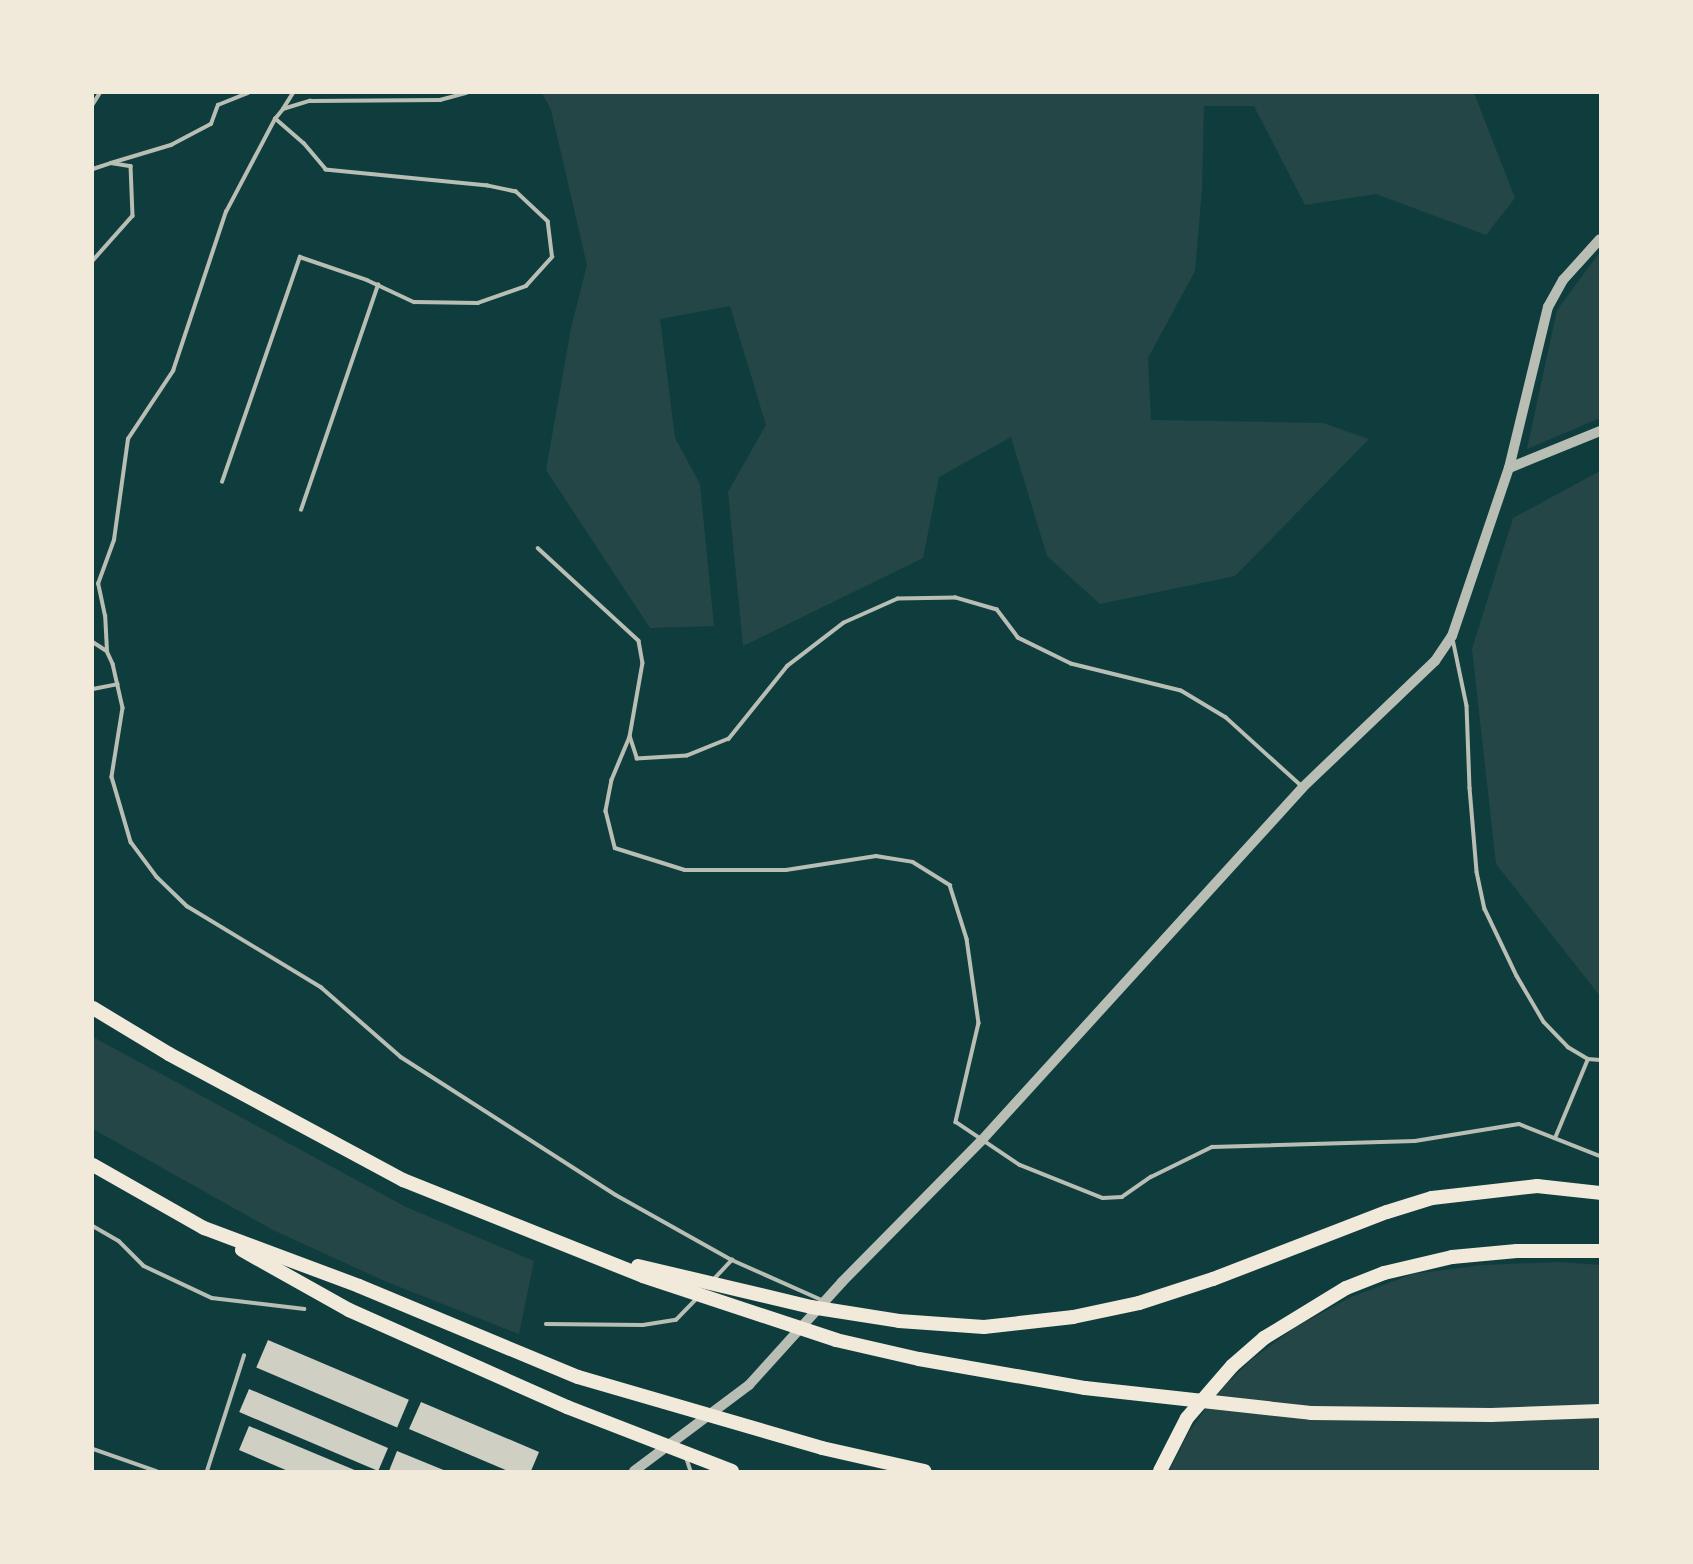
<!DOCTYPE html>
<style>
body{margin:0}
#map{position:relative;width:1693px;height:1564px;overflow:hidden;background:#0f3d3e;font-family:"Playfair Display",serif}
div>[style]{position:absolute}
.green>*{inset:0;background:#244646}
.building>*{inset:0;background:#cfcfc3;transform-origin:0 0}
.service>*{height:3.5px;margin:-1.75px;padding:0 1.75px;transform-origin:1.75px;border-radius:1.75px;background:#b8beb3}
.tertiary>*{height:10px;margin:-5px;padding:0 5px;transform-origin:5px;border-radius:5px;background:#b8beb3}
.motorway>*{height:14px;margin:-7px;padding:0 7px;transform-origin:7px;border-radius:7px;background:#f1e9da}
span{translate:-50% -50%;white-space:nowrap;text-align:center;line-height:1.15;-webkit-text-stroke:7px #f1e9da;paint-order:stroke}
.frame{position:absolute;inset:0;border:94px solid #f1e9da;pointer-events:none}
</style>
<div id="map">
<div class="green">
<i style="clip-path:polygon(542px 93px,1474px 93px,1515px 198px,1486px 235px,1376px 194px,1305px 205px,1254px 106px,1204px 106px,1202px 190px,1195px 271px,1148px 358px,1151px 420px,1323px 423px,1369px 439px,1235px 576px,1100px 604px,1047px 556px,1011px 437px,939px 477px,923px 558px,743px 646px,728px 492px,766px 425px,730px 306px,660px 319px,675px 438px,700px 484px,714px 626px,650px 628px,546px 470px,571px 328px,587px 265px,551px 110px)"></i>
<i style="clip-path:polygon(1600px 252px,1600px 418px,1527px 449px,1557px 310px)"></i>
<i style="clip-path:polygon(1600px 471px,1600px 996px,1496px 864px,1472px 649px,1513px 518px)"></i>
<i style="clip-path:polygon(93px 1037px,406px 1207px,534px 1261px,519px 1334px,387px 1282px,273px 1230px,93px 1129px)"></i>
<i style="clip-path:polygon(1560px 1262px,1600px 1265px,1600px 1471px,1169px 1471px,1189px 1432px,1216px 1394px,1251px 1360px,1296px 1327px,1351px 1297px,1413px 1274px,1482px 1265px)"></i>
</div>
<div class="building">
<i style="left:268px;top:1340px;width:153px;height:30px;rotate:23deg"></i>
<i style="left:249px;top:1389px;width:151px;height:25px;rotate:23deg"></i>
<i style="clip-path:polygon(421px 1402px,539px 1452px,531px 1471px,508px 1471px,409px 1429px)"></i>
<i style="clip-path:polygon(249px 1426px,357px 1471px,288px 1471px,239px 1450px)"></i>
<i style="clip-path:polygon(397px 1451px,446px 1471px,389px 1471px)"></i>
</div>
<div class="service">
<i style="left:93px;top:104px;width:13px;rotate:-58deg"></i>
<i style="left:283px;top:109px;width:19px;rotate:-58deg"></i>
<i style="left:111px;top:163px;width:63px;rotate:-16.7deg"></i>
<i style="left:171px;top:145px;width:45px;rotate:-27.7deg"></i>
<i style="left:211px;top:124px;width:20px;rotate:-70deg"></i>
<i style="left:218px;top:105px;width:32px;rotate:-22deg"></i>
<i style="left:93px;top:169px;width:19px;rotate:-18deg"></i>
<i style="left:111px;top:163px;width:20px;rotate:9deg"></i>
<i style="left:131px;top:166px;width:50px;rotate:87.7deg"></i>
<i style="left:133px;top:216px;width:60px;rotate:131.6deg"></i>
<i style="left:222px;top:482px;width:238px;rotate:-70.9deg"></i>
<i style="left:300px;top:257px;width:71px;rotate:18.9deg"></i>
<i style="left:367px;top:280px;width:52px;rotate:25.1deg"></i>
<i style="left:414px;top:302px;width:64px;rotate:0.9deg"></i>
<i style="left:478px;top:303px;width:51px;rotate:-19.5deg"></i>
<i style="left:526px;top:286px;width:39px;rotate:-48deg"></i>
<i style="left:552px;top:257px;width:35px;rotate:-97deg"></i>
<i style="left:548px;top:222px;width:44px;rotate:-136.8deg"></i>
<i style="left:516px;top:192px;width:29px;rotate:-168deg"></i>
<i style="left:488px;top:186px;width:163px;rotate:-174.4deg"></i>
<i style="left:326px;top:170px;width:34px;rotate:-130deg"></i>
<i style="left:304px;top:144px;width:38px;rotate:-139deg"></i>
<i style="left:301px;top:510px;width:238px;rotate:-71.1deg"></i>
<i style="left:538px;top:548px;width:137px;rotate:42.6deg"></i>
<i style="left:639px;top:641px;width:22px;rotate:80deg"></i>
<i style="left:643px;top:663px;width:75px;rotate:100deg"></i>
<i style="left:1453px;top:639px;width:68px;rotate:78.2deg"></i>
<i style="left:1467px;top:706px;width:82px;rotate:87.9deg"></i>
<i style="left:1470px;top:788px;width:84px;rotate:85.2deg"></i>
<i style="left:1477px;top:872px;width:38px;rotate:78deg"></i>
<i style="left:1485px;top:909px;width:74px;rotate:64.5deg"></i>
<i style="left:1517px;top:976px;width:53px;rotate:59.6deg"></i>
<i style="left:1544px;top:1022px;width:35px;rotate:46deg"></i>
<i style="left:1568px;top:1047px;width:23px;rotate:31deg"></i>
<i style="left:1588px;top:1059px;width:12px;rotate:5deg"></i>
<i style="left:93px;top:642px;width:17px;rotate:33deg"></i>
<i style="left:107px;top:651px;width:14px;rotate:65deg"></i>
<i style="left:113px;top:664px;width:45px;rotate:77.2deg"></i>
<i style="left:123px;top:708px;width:70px;rotate:99.1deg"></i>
<i style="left:112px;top:777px;width:68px;rotate:73.7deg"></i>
<i style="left:131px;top:842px;width:44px;rotate:53.4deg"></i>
<i style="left:157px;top:877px;width:42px;rotate:44deg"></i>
<i style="left:187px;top:906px;width:157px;rotate:31.2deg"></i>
<i style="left:321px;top:987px;width:106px;rotate:41.2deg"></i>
<i style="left:401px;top:1057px;width:255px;rotate:32.7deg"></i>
<i style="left:616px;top:1195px;width:133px;rotate:29.3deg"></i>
<i style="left:732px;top:1260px;width:101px;rotate:24deg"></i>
<i style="left:107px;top:651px;width:35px;rotate:-93deg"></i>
<i style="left:105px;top:616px;width:33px;rotate:-102deg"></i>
<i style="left:98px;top:584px;width:47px;rotate:-70deg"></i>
<i style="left:114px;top:540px;width:102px;rotate:-82.1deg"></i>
<i style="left:128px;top:439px;width:82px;rotate:-56.5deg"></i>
<i style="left:173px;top:371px;width:168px;rotate:-71.6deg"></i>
<i style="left:226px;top:212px;width:105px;rotate:-62.2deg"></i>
<i style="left:275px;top:119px;width:13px;rotate:-51deg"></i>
<i style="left:283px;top:109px;width:28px;rotate:-17deg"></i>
<i style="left:310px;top:101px;width:130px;rotate:-0.4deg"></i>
<i style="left:440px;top:100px;width:27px;rotate:-15deg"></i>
<i style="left:93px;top:689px;width:25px;rotate:-11deg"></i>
<i style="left:1301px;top:786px;width:101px;rotate:-137.8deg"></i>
<i style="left:1226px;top:718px;width:52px;rotate:-149deg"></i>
<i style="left:1181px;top:691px;width:113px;rotate:-166.2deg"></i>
<i style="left:1071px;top:664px;width:59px;rotate:-153.9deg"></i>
<i style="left:1018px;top:638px;width:35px;rotate:-127deg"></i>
<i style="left:997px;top:610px;width:43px;rotate:-163.7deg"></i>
<i style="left:956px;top:598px;width:58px;rotate:179deg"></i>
<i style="left:898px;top:599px;width:59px;rotate:156deg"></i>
<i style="left:844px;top:623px;width:71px;rotate:142.5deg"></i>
<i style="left:788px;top:666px;width:94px;rotate:128.9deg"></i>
<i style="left:729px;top:739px;width:45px;rotate:158deg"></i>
<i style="left:687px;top:756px;width:50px;rotate:176.6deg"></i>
<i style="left:637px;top:759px;width:23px;rotate:-108deg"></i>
<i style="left:630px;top:737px;width:47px;rotate:112.7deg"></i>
<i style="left:612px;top:780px;width:32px;rotate:101deg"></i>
<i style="left:606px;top:811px;width:38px;rotate:76deg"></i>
<i style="left:615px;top:848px;width:73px;rotate:17.4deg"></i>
<i style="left:685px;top:870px;width:101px"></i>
<i style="left:786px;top:870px;width:91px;rotate:-8.8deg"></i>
<i style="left:876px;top:856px;width:37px;rotate:9deg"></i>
<i style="left:913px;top:862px;width:44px;rotate:31.9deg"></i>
<i style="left:950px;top:885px;width:57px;rotate:72.5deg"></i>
<i style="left:967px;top:939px;width:85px;rotate:81.9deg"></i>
<i style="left:979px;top:1023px;width:102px;rotate:103.1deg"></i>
<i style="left:956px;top:1122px;width:77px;rotate:33.9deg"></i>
<i style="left:1020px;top:1165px;width:89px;rotate:21.7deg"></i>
<i style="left:1103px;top:1198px;width:19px;rotate:-3deg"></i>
<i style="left:1122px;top:1197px;width:35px;rotate:-35deg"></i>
<i style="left:1151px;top:1177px;width:68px;rotate:-26.2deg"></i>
<i style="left:1212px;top:1147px;width:203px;rotate:-1.7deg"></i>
<i style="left:1415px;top:1141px;width:105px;rotate:-9.3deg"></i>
<i style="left:1519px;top:1124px;width:87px;rotate:21.6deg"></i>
<i style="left:1556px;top:1136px;width:83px;rotate:-67.4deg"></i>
<i style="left:93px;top:1226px;width:30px;rotate:30deg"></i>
<i style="left:119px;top:1241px;width:35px;rotate:45deg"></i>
<i style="left:144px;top:1266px;width:75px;rotate:25.2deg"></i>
<i style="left:212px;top:1298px;width:93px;rotate:6.8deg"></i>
<i style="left:715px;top:1278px;width:25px;rotate:-47deg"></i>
<i style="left:546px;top:1324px;width:97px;rotate:0.6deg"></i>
<i style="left:643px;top:1325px;width:33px;rotate:-9deg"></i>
<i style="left:676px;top:1320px;width:32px;rotate:-46deg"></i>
<i style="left:93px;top:1449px;width:67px;rotate:19.2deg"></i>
<i style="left:687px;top:1459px;width:13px;rotate:72deg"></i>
<i style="left:207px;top:1471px;width:121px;rotate:-72.2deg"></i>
</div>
<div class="tertiary">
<i style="left:1509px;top:468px;width:98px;rotate:-22.1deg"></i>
<i style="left:634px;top:1471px;width:144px;rotate:-36.8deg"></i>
<i style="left:749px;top:1385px;width:139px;rotate:-47.9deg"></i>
<i style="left:842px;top:1282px;width:199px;rotate:-45.4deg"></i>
<i style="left:982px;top:1140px;width:476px;rotate:-47.7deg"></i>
<i style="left:1302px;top:788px;width:184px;rotate:-43.7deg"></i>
<i style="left:1435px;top:661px;width:30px;rotate:-56deg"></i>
<i style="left:1452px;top:636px;width:177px;rotate:-71.3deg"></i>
<i style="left:1509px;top:468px;width:166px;rotate:-76.4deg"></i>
<i style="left:1548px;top:307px;width:31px;rotate:-61deg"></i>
<i style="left:1563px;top:280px;width:55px;rotate:-47.9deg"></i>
</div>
<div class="motorway">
<i style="left:93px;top:1008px;width:89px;rotate:31.2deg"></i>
<i style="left:169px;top:1054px;width:266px;rotate:28.3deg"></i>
<i style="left:403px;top:1180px;width:258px;rotate:21.8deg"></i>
<i style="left:643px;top:1276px;width:203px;rotate:18.3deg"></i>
<i style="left:836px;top:1340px;width:85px;rotate:12.9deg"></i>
<i style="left:919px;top:1359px;width:169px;rotate:9.9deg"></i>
<i style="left:1085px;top:1388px;width:227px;rotate:6.3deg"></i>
<i style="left:1311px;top:1413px;width:180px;rotate:0.6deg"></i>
<i style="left:1491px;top:1415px;width:109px;rotate:-2.1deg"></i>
<i style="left:93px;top:1165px;width:128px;rotate:29.6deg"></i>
<i style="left:204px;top:1228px;width:165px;rotate:20.5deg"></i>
<i style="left:359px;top:1286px;width:237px;rotate:22.6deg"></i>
<i style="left:578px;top:1377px;width:254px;rotate:16.2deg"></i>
<i style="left:822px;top:1448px;width:105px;rotate:12.7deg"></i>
<i style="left:242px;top:1250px;width:123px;rotate:29.3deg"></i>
<i style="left:349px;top:1310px;width:239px;rotate:24deg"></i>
<i style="left:567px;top:1407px;width:177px;rotate:21.2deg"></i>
<i style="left:638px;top:1266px;width:178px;rotate:13.3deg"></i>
<i style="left:811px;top:1307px;width:89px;rotate:9deg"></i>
<i style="left:899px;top:1321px;width:85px;rotate:4deg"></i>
<i style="left:984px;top:1327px;width:90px;rotate:-6.4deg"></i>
<i style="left:1073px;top:1317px;width:67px;rotate:-12deg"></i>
<i style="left:1139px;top:1303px;width:78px;rotate:-18deg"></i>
<i style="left:1213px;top:1279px;width:186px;rotate:-21.1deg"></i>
<i style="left:1387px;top:1212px;width:47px;rotate:-17.3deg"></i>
<i style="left:1432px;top:1198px;width:106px;rotate:-6.5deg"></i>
<i style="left:1537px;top:1186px;width:63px;rotate:6.3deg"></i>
<i style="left:1160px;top:1471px;width:59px;rotate:-63deg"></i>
<i style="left:1187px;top:1418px;width:69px;rotate:-49.1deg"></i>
<i style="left:1232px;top:1366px;width:43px;rotate:-41.2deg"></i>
<i style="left:1264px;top:1338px;width:96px;rotate:-31.4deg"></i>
<i style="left:1346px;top:1288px;width:41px;rotate:-21.5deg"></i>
<i style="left:1384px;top:1273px;width:70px;rotate:-13.2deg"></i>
<i style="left:1452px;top:1257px;width:65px;rotate:-5.3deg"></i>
<i style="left:1517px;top:1251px;width:83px"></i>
</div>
<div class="frame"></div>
</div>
